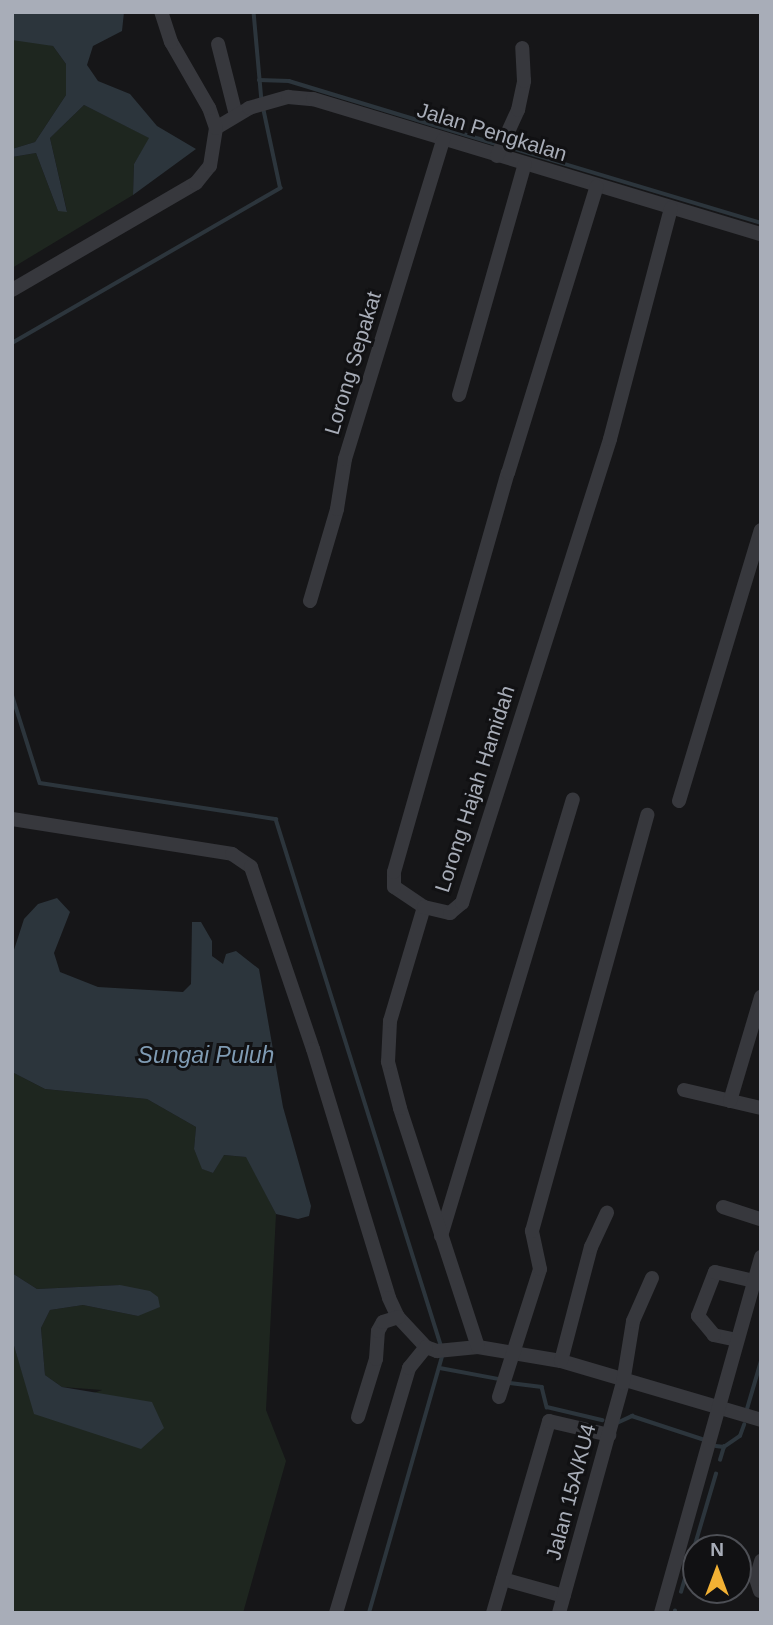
<!DOCTYPE html>
<style>
body{margin:0}
#map{position:relative;width:773px;height:1625px;overflow:hidden;background:#161618;font-family:Arial,sans-serif}
div>[style]{position:absolute}
.green>*{inset:0;background:#1e261f}
.water>*{inset:0;background:#2c353c}
.stream>*{height:3.5px;margin:-1.75px;padding:0 1.75px;transform-origin:1.75px;border-radius:1.75px;background:#2c353c}
.minor>*{height:14px;margin:-7px;padding:0 7px;transform-origin:7px;border-radius:7px;background:#37383d}
span{translate:-50% -50%;white-space:nowrap;text-align:center;line-height:1.15;-webkit-text-stroke:6px #111113;paint-order:stroke}
.street-label{font-size:21px;color:#a8adb8}
.water-label{font-size:23px;color:#7f9bb3;font-style:italic}
.frame{position:absolute;inset:0;border:14px solid #a8adb8;pointer-events:none}
.north{position:absolute;left:682px;top:1534px;width:70px;height:70px;box-sizing:border-box;background:#111113;border:2px solid #4d4f55;border-radius:50%;rotate:0deg;font-size:19px;font-weight:700;line-height:28px;text-align:center;color:#a8adb8}
.north::after{content:'';display:block;margin:auto;width:24px;height:32px;background:#f2b134;clip-path:polygon(50% 0,100% 100%,50% 72%,0 100%)}
</style>
<div id="map">
<div class="green">
<i style="clip-path:polygon(21px 38px,53px 46px,66px 64px,66px 95px,35px 142px,12px 149px,12px 40px)"></i>
<i style="clip-path:polygon(84px 105px,150px 138px,134px 164px,133px 195px,12px 268px,12px 157px,36px 153px,58px 211px,67px 211px,50px 138px)"></i>
<i style="clip-path:polygon(12px 1072px,45px 1089px,147px 1099px,196px 1127px,194px 1149px,203px 1169px,213px 1173px,223px 1155px,247px 1157px,276px 1214px,266px 1410px,286px 1461px,243px 1613px,12px 1613px,12px 1339px,35px 1414px,102px 1390px,62px 1387px,45px 1375px,41px 1328px,50px 1310px,83px 1305px,138px 1316px,120px 1285px,37px 1289px,12px 1273px)"></i>
</div>
<div class="water">
<i style="clip-path:polygon(12px 12px,124px 12px,122px 31px,93px 46px,87px 65px,98px 81px,130px 94px,157px 126px,196px 149px,133px 195px,134px 164px,149px 138px,84px 105px,50px 138px,67px 212px,58px 211px,36px 153px,12px 157px,12px 149px,35px 142px,66px 95px,66px 64px,53px 46px,12px 40px)"></i>
<i style="clip-path:polygon(57px 898px,70px 912px,54px 953px,60px 972px,98px 987px,183px 992px,191px 984px,192px 922px,201px 922px,212px 941px,212px 956px,223px 964px,226px 954px,236px 951px,259px 969px,283px 1107px,311px 1206px,309px 1216px,298px 1219px,276px 1214px,246px 1157px,224px 1155px,213px 1173px,202px 1169px,194px 1149px,196px 1127px,147px 1099px,45px 1089px,12px 1072px,12px 956px,24px 919px,38px 904px)"></i>
<i style="clip-path:polygon(12px 1273px,37px 1289px,120px 1285px,150px 1291px,158px 1297px,160px 1307px,138px 1316px,83px 1305px,50px 1310px,41px 1328px,45px 1375px,62px 1387px,152px 1402px,164px 1428px,141px 1449px,34px 1414px,12px 1339px)"></i>
</div>
<div class="stream">
<i style="left:254px;top:12px;width:89px;rotate:84.9deg"></i>
<i style="left:259px;top:80px;width:30px;rotate:2deg"></i>
<i style="left:289px;top:81px;width:217px;rotate:16.9deg"></i>
<i style="left:505px;top:146px;width:267px;rotate:16.7deg"></i>
<i style="left:12px;top:343px;width:310px;rotate:-30deg"></i>
<i style="left:280px;top:188px;width:82px;rotate:-102deg"></i>
<i style="left:12px;top:694px;width:93px;rotate:72.5deg"></i>
<i style="left:40px;top:783px;width:239px;rotate:8.7deg"></i>
<i style="left:276px;top:819px;width:554px;rotate:72.58deg"></i>
<i style="left:440px;top:1368px;width:60px;rotate:10.6deg"></i>
<i style="left:510px;top:1383px;width:32px;rotate:7deg"></i>
<i style="left:542px;top:1387px;width:21px;rotate:76deg"></i>
<i style="left:547px;top:1407px;width:57px;rotate:13.3deg"></i>
<i style="left:747px;top:1409px;width:50px;rotate:-73.7deg"></i>
<i style="left:617px;top:1423px;width:17px;rotate:-25deg"></i>
<i style="left:632px;top:1416px;width:74px;rotate:18.2deg"></i>
<i style="left:716px;top:1446px;width:8px;rotate:7deg"></i>
<i style="left:720px;top:1460px;width:14px;rotate:-73deg"></i>
<i style="left:724px;top:1447px;width:19px;rotate:-35deg"></i>
<i style="left:740px;top:1436px;width:12px;rotate:-70deg"></i>
<i style="left:681px;top:1592px;width:123px;rotate:-73.5deg"></i>
<i style="left:369px;top:1613px;width:267px;rotate:-74.1deg"></i>
<i style="left:675px;top:1613px;width:2px;rotate:-90deg"></i>
</div>
<div class="minor">
<i style="left:218px;top:44px;width:73px;rotate:75.8deg"></i>
<i style="left:216px;top:128px;width:39px;rotate:-31deg"></i>
<i style="left:249px;top:108px;width:41px;rotate:-15.8deg"></i>
<i style="left:288px;top:97px;width:25px;rotate:5deg"></i>
<i style="left:313px;top:99px;width:468px;rotate:16.8deg"></i>
<i style="left:497px;top:156px;width:51px;rotate:-65.5deg"></i>
<i style="left:518px;top:110px;width:30px;rotate:-78deg"></i>
<i style="left:524px;top:81px;width:33px;rotate:-93deg"></i>
<i style="left:12px;top:290px;width:213px;rotate:-30.2deg"></i>
<i style="left:196px;top:183px;width:22px;rotate:-51deg"></i>
<i style="left:210px;top:166px;width:38px;rotate:-81deg"></i>
<i style="left:216px;top:128px;width:21px;rotate:-109deg"></i>
<i style="left:209px;top:108px;width:76px;rotate:-119.9deg"></i>
<i style="left:171px;top:42px;width:32px;rotate:-108deg"></i>
<i style="left:459px;top:395px;width:240px;rotate:-74.1deg"></i>
<i style="left:310px;top:601px;width:96px;rotate:-73.6deg"></i>
<i style="left:337px;top:509px;width:51px;rotate:-80.9deg"></i>
<i style="left:345px;top:459px;width:334px;rotate:-72.9deg"></i>
<i style="left:679px;top:801px;width:283px;rotate:-73.2deg"></i>
<i style="left:12px;top:819px;width:223px;rotate:9deg"></i>
<i style="left:232px;top:854px;width:23px;rotate:34deg"></i>
<i style="left:251px;top:867px;width:192px;rotate:71.2deg"></i>
<i style="left:313px;top:1049px;width:260px;rotate:73deg"></i>
<i style="left:389px;top:1298px;width:21px;rotate:65deg"></i>
<i style="left:398px;top:1317px;width:41px;rotate:47deg"></i>
<i style="left:426px;top:1347px;width:12px;rotate:20deg"></i>
<i style="left:437px;top:1351px;width:41px;rotate:-5.6deg"></i>
<i style="left:478px;top:1347px;width:84px;rotate:9.6deg"></i>
<i style="left:561px;top:1361px;width:209px;rotate:16.4deg"></i>
<i style="left:424px;top:907px;width:36px;rotate:-146deg"></i>
<i style="left:394px;top:887px;width:15px;rotate:-90deg"></i>
<i style="left:394px;top:872px;width:415px;rotate:-74.1deg"></i>
<i style="left:508px;top:473px;width:300px;rotate:-72.8deg"></i>
<i style="left:684px;top:1090px;width:79px;rotate:13.2deg"></i>
<i style="left:730px;top:1101px;width:109px;rotate:-73.4deg"></i>
<i style="left:723px;top:1207px;width:40px;rotate:18deg"></i>
<i style="left:441px;top:1236px;width:456px;rotate:-73.2deg"></i>
<i style="left:737px;top:1340px;width:24px;rotate:-168deg"></i>
<i style="left:714px;top:1335px;width:25px;rotate:-130deg"></i>
<i style="left:698px;top:1316px;width:47px;rotate:-68.9deg"></i>
<i style="left:715px;top:1272px;width:40px;rotate:13deg"></i>
<i style="left:478px;top:1347px;width:251px;rotate:-108.1deg"></i>
<i style="left:400px;top:1108px;width:48px;rotate:-104.6deg"></i>
<i style="left:388px;top:1062px;width:41px;rotate:-87.2deg"></i>
<i style="left:390px;top:1021px;width:119px;rotate:-73.4deg"></i>
<i style="left:424px;top:907px;width:27px;rotate:13deg"></i>
<i style="left:450px;top:913px;width:16px;rotate:-40deg"></i>
<i style="left:462px;top:903px;width:487px;rotate:-72.3deg"></i>
<i style="left:610px;top:439px;width:239px;rotate:-75.2deg"></i>
<i style="left:561px;top:1361px;width:118px;rotate:-75.3deg"></i>
<i style="left:591px;top:1247px;width:38px;rotate:-65deg"></i>
<i style="left:499px;top:1397px;width:134px;rotate:-72.2deg"></i>
<i style="left:540px;top:1269px;width:39px;rotate:-102deg"></i>
<i style="left:532px;top:1231px;width:432px;rotate:-74.5deg"></i>
<i style="left:358px;top:1417px;width:61px;rotate:-72.8deg"></i>
<i style="left:376px;top:1359px;width:28px;rotate:-86deg"></i>
<i style="left:378px;top:1331px;width:10px;rotate:-61deg"></i>
<i style="left:383px;top:1322px;width:16px;rotate:-18deg"></i>
<i style="left:503px;top:1579px;width:63px;rotate:15.6deg"></i>
<i style="left:760px;top:1591px;width:13px;rotate:-108deg"></i>
<i style="left:756px;top:1579px;width:19px;rotate:-74deg"></i>
<i style="left:336px;top:1613px;width:256px;rotate:-73.4deg"></i>
<i style="left:409px;top:1368px;width:27px;rotate:-51deg"></i>
<i style="left:493px;top:1613px;width:200px;rotate:-73.7deg"></i>
<i style="left:549px;top:1421px;width:62px;rotate:13.1deg"></i>
<i style="left:559px;top:1613px;width:239px;rotate:-74.5deg"></i>
<i style="left:623px;top:1383px;width:63px;rotate:-80.8deg"></i>
<i style="left:633px;top:1321px;width:47px;rotate:-66.2deg"></i>
<i style="left:661px;top:1613px;width:370px;rotate:-74.3deg"></i>
</div>
<div class="street-label">
<span style="left:492px;top:132px;rotate:17deg">Jalan Pengkalan</span>
<span style="left:353px;top:363px;rotate:-73deg">Lorong Sepakat</span>
<span style="left:475px;top:789px;rotate:-72deg">Lorong Hajah Hamidah</span>
<span style="left:571px;top:1492px;rotate:-75deg">Jalan 15A/KU4</span>
</div>
<div class="water-label">
<span style="left:206px;top:1055px">Sungai Puluh</span>
</div>
<div class="frame"></div>
<div class="north">N</div>
</div>
